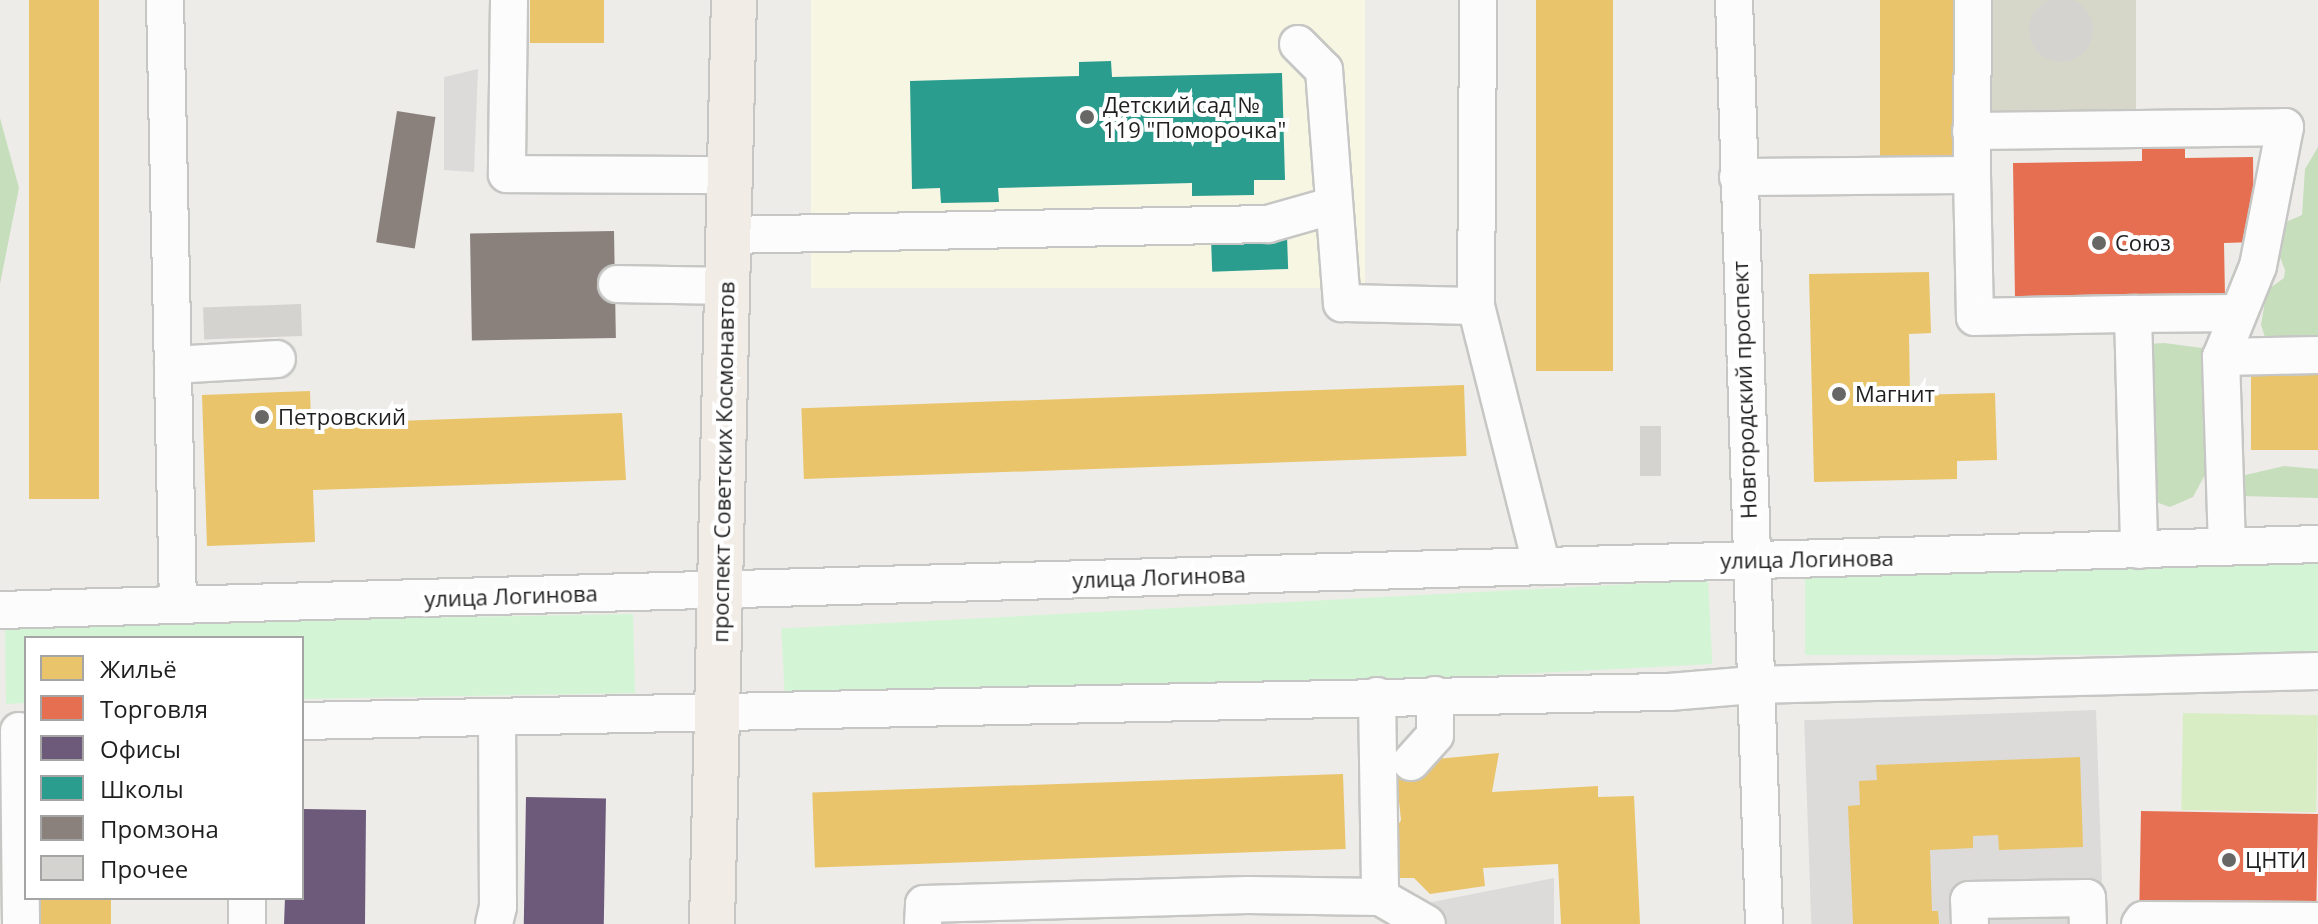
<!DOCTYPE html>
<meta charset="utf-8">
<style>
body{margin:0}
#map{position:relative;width:2318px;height:924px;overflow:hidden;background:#edece8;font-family:"Open Sans",sans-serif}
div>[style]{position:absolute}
.residential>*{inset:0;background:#dcdbd9;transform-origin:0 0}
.education>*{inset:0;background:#f6f6e3;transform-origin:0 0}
.construction>*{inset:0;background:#d7d7c9;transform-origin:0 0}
.grass>*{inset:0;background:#d9edc5;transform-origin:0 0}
.forest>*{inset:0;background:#c6debb}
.park>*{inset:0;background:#d4f5d5;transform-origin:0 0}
.homes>*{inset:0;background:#e9c46a;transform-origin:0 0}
.shops>*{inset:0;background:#e76f51;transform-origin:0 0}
.offices>*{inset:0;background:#6d597a;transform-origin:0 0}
.schools>*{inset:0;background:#2a9d8f;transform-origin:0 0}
.industry>*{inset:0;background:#8a817c;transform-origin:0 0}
.building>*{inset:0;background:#d5d3d0;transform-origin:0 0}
.round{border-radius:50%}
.roads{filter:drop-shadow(2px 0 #c6c6c4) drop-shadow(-2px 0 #c6c6c4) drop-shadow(0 2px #c6c6c4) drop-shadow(0 -2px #c6c6c4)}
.minor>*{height:36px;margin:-18px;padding:0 18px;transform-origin:18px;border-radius:18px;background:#fcfcfc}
.major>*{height:44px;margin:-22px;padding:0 22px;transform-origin:22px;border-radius:22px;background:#f1ece5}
.dots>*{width:22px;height:22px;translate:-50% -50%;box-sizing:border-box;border:4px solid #fff;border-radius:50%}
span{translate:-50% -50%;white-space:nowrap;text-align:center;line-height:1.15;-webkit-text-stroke:8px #fff;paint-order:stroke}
.poi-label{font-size:22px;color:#1f1f1f}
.left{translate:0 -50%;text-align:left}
.street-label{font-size:22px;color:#1f1f1f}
.legend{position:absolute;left:24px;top:636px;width:280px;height:264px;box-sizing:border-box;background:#fff;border:2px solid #a5a5a5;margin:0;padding:10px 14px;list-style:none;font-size:24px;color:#1f1f1f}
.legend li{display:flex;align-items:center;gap:16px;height:40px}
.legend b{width:40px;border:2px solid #a5a5a5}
</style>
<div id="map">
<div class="residential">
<i style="clip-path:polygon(478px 69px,474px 172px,444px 170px,444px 77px)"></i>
<i style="left:2096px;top:710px;width:214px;height:292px;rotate:88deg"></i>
<i style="clip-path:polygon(1554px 878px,1554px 924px,1415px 924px,1417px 905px)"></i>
</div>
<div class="education">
<i style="left:811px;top:0;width:554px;height:288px"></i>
</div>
<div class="construction">
<i style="left:1965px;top:0;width:171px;height:145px"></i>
</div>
<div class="grass">
<i style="left:2183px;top:713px;width:135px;height:97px;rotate:1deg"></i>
</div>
<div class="forest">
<i style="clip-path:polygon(0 118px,19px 188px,0 284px)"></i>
<i style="clip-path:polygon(2318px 147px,2318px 341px,2266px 340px,2261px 325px,2267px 290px,2284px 278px,2285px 270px,2276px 247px,2284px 223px,2302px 215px,2305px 169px)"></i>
<i style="clip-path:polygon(2164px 343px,2210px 349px,2207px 471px,2193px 497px,2170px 507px,2156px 502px,2148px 344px)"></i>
<i style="clip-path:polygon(2284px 466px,2318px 469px,2318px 498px,2240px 496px,2237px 477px)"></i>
</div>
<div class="park">
<i style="left:2318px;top:560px;width:95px;height:513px;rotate:90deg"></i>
<i style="left:1708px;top:580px;width:84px;height:928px;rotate:87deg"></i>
<i style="clip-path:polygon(633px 614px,635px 693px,302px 699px,302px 638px,26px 638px,26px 703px,6px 704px,5px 625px)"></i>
</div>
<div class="homes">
<i style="left:29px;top:0;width:70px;height:499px"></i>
<i style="left:530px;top:0;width:74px;height:43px"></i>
<i style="left:1536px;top:0;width:77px;height:371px"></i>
<i style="left:1880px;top:0;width:75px;height:160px"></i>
<i style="clip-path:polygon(1929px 272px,1931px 333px,1909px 334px,1910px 395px,1995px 393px,1997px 460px,1957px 461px,1957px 479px,1814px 482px,1809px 274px)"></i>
<i style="left:2318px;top:375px;width:75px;height:67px;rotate:90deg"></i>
<i style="left:1464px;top:385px;width:71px;height:663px;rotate:88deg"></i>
<i style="clip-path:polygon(310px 391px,311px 424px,622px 413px,626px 480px,313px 490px,315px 542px,207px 546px,202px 395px)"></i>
<i style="clip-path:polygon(1499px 753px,1492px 792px,1598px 786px,1598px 797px,1634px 796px,1640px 924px,1561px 924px,1558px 864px,1483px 868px,1485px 886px,1430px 894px,1414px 878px,1397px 878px,1392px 836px,1401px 820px,1395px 763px)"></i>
<i style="clip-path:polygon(2080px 757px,2083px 847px,1999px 850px,1998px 835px,1973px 836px,1973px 848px,1930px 850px,1932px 911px,1938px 911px,1939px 924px,1853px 924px,1848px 806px,1860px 805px,1859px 781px,1877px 780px,1876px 765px)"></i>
<i style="left:1343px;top:774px;width:75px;height:531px;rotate:88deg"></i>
<i style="left:36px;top:898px;width:75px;height:26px"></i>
</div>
<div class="shops">
<i style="clip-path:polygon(2185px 137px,2185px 158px,2253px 157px,2254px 242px,2224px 243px,2225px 296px,2015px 299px,2013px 163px,2142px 161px,2142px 138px)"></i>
<i style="left:2141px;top:811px;width:177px;height:96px;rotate:1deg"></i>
</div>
<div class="offices">
<i style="left:526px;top:797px;width:80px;height:127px;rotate:1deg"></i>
<i style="clip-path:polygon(302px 809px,366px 810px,365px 924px,284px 924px,285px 898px,302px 898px)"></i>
</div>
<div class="schools">
<i style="clip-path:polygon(1111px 61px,1112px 77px,1282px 73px,1285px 180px,1254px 180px,1254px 195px,1192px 196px,1192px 183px,998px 188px,999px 202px,941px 203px,940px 188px,912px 189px,910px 81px,1079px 76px,1079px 62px)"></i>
<i style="left:1287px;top:236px;width:33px;height:76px;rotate:88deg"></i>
</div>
<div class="industry">
<i style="left:397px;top:111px;width:39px;height:133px;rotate:9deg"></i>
<i style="left:614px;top:231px;width:107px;height:144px;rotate:89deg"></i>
</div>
<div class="building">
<i class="round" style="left:2029px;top:-2px;width:64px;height:64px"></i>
<i style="left:301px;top:304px;width:32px;height:98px;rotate:88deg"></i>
<i style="left:1640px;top:426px;width:21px;height:50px"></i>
</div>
<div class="roads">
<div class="minor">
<i style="left:165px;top:0;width:605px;rotate:88.77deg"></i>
<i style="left:509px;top:0;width:174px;rotate:90.7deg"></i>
<i style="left:507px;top:174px;width:223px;rotate:0.3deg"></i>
<i style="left:1734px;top:0;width:924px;rotate:88.14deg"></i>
<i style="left:1298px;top:44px;width:37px;rotate:45deg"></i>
<i style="left:1324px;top:70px;width:234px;rotate:85.6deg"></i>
<i style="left:1342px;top:303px;width:134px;rotate:1.3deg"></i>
<i style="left:1476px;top:306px;width:268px;rotate:75.8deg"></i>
<i style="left:1971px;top:131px;width:314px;rotate:-0.7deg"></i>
<i style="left:2285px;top:127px;width:142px;rotate:101deg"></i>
<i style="left:2258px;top:266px;width:98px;rotate:112.1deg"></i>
<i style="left:2221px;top:357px;width:190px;rotate:88.2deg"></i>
<i style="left:1972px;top:175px;width:142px;rotate:88.8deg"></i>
<i style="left:1975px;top:317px;width:158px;rotate:-1.1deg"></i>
<i style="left:2133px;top:314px;width:236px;rotate:88.5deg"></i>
<i style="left:1738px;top:177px;width:234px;rotate:-0.5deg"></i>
<i style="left:1972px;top:175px;width:175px;rotate:-89.7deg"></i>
<i style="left:728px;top:235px;width:540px;rotate:-1.17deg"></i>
<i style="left:1268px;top:224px;width:66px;rotate:-15.9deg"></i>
<i style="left:617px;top:284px;width:110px;rotate:1deg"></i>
<i style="left:1476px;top:306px;width:306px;rotate:-89.6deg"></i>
<i style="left:2133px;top:314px;width:105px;rotate:-0.5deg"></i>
<i style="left:2221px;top:357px;width:97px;rotate:-1.2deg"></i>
<i style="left:173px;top:365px;width:104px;rotate:-3.3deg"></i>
<i style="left:0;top:610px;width:2319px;rotate:-1.63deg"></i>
<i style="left:1377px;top:696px;width:201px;rotate:89.1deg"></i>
<i style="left:302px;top:721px;width:1367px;rotate:-1.22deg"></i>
<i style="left:1669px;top:692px;width:84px;rotate:-4.8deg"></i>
<i style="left:1753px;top:685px;width:565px;rotate:-1.42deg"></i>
<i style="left:19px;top:731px;width:193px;rotate:89.4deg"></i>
<i style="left:1411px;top:762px;width:36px;rotate:-48deg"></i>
<i style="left:1435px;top:735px;width:40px;rotate:-90deg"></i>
<i style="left:247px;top:924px;width:26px;rotate:-90deg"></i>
<i style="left:494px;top:924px;width:17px;rotate:-77deg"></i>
<i style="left:498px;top:907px;width:190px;rotate:-90.3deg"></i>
<i style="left:923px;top:924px;width:20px;rotate:-87deg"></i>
<i style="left:924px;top:904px;width:324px;rotate:-1.6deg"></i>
<i style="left:1248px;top:895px;width:132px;rotate:0.9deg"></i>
<i style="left:1380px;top:897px;width:54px;rotate:29.9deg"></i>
<i style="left:1970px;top:924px;width:24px;rotate:-92deg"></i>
<i style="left:1969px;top:900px;width:118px;rotate:-1deg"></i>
<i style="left:2087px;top:898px;width:26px;rotate:88deg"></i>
<i style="left:2140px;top:924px;width:5px;rotate:-53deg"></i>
<i style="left:2143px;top:920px;width:175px;rotate:0.3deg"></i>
</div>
<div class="major">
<i style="left:712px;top:924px;width:924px;rotate:-88.64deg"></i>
</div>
</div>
<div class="dots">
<i style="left:1087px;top:117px;background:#676765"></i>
<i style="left:2099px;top:243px;background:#676765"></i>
<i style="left:1839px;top:394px;background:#676765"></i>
<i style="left:262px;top:417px;background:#676765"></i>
<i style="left:2229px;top:860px;background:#676765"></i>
</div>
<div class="poi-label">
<span class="left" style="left:1103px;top:117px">Детский сад №<br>119 "Поморочка"</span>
<span class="left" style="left:2115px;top:243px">Союз</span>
<span class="left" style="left:1855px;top:394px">Магнит</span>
<span class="left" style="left:278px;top:417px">Петровский</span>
<span class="left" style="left:2245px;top:860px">ЦНТИ</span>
</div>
<div class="street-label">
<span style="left:1744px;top:390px;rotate:-92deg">Новгородский проспект</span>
<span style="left:723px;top:462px;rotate:-89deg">проспект Советских Космонавтов</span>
<span style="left:1807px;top:559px;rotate:-1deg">улица Логинова</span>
<span style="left:1159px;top:577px;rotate:-2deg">улица Логинова</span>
<span style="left:511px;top:596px;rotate:-2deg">улица Логинова</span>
</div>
<ul class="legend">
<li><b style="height:22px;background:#e9c46a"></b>Жильё</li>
<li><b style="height:22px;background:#e76f51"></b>Торговля</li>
<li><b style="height:22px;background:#6d597a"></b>Офисы</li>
<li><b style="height:22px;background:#2a9d8f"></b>Школы</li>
<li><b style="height:22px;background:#8a817c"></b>Промзона</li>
<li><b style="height:22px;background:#d5d3d0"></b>Прочее</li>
</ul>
</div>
